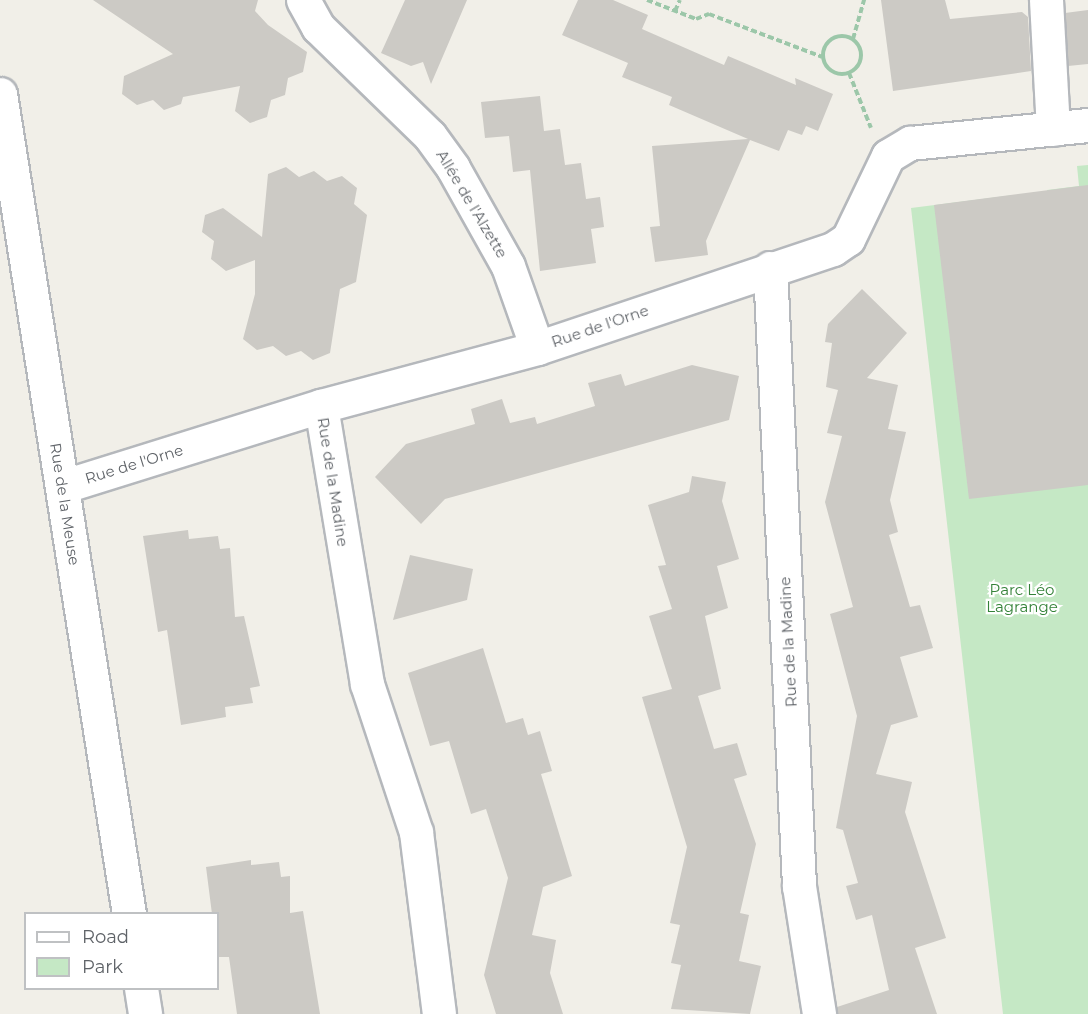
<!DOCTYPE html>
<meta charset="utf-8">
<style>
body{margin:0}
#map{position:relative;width:1088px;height:1014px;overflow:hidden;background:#f1efe8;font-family:Montserrat,sans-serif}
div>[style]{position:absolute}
.green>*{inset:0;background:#c5e8c5}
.building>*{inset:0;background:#cccac5}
.path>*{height:4px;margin-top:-2px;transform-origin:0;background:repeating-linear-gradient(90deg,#9cc7a9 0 6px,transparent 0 9px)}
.path>.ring{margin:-2px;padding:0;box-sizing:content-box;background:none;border:4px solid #9cc7a9;border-radius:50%}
.roads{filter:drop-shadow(2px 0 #b5b8bc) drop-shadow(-2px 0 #b5b8bc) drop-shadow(0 2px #b5b8bc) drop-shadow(0 -2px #b5b8bc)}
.street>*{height:33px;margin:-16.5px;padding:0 16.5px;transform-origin:16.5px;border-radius:16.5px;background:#fff}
span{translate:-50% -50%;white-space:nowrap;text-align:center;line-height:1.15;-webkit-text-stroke:4.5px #fff;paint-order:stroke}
.street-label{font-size:15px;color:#5f6368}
.park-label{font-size:15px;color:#348238}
.legend{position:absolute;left:24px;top:912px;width:195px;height:78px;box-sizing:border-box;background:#fff;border:2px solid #bfc1c3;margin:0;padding:8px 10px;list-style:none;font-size:18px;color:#5f6368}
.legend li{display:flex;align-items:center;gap:12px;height:30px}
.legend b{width:30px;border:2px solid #bfc1c3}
</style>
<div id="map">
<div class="green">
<i style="clip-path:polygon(1088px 165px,1088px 1014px,1003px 1014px,911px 208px,1014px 195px,1049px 201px,1047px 190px,1079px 186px,1077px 166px)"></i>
</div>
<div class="building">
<i style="clip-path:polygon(93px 0,258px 0,255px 11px,268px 25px,307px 52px,303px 72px,288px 78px,285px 95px,271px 100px,267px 117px,250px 123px,235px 111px,240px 86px,183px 97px,181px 104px,164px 110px,153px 100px,137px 105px,122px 94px,124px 76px,173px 54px)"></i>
<i style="clip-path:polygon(405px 0,467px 0,431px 84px,423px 62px,411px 66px,381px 53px)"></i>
<i style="clip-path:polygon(578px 0,613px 0,648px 15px,642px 29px,724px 65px,728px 56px,796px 85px,795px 78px,833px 94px,818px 131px,806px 126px,802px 135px,788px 130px,779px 151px,750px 140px,706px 241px,708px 255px,655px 262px,650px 227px,660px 226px,652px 146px,748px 139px,669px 105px,672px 97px,622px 77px,628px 63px,562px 35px)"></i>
<i style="clip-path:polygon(881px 0,945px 0,950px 19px,1022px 12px,1028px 17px,1031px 71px,893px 91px)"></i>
<i style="clip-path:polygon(1088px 10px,1088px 64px,1068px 66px,1065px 13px)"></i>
<i style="clip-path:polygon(540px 96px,544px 131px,560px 129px,565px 165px,581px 163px,586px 199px,600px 197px,604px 227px,591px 229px,596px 263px,540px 271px,530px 170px,513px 172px,509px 136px,485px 138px,481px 102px)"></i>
<i style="clip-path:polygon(286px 167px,299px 177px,314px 171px,327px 181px,342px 176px,357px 188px,354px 204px,367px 215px,356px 282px,340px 289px,330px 353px,313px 360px,301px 351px,286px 356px,273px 346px,257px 350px,243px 339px,255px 294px,255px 260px,226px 271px,211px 259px,214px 241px,202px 232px,205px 215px,223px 208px,262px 237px,268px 174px)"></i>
<i style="clip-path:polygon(1088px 185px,1088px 485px,969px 499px,934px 205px)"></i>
<i style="clip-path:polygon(862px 289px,907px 333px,867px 378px,898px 385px,888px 429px,906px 432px,890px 500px,898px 532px,889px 535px,910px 607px,920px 605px,933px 648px,900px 657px,918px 717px,891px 725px,876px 774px,912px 782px,905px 812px,946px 938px,915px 948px,937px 1014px,837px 1014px,837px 1007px,889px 990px,872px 915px,856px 920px,846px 886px,858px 883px,843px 830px,836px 828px,857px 716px,830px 614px,853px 607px,825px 502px,842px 436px,827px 433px,838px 390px,826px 387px,832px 343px,825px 342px,828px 324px)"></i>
<i style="clip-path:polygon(692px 365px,739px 376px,729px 420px,445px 499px,421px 524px,375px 477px,406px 444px,475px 424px,471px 409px,502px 399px,510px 423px,535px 417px,537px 424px,595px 406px,588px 383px,621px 374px,625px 386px)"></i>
<i style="clip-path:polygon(692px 476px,726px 482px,722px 501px,739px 559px,717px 566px,728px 608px,705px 616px,721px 689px,698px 696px,714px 749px,737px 743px,747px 775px,734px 779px,756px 844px,740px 913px,749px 915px,739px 961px,761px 966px,750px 1014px,671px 1009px,681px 965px,671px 963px,680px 925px,670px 923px,687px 847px,642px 697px,672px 689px,649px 616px,672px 609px,658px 566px,666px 565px,648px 505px,689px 492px)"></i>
<i style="clip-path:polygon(188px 530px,189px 539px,218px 536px,220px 549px,230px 548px,235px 617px,244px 616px,260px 686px,250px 688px,253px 703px,225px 707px,226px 717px,181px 725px,167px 630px,158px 632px,143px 536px)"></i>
<i style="clip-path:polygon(410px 555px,473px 569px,467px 600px,393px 620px)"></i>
<i style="clip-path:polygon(483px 648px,506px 723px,523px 718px,528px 735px,540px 731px,552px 771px,541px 774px,572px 876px,543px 887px,532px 935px,556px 940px,550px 973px,563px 1014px,496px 1014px,484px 975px,508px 878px,486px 809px,471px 814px,449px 741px,430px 746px,408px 673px)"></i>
<i style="clip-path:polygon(251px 860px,251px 865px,279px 862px,281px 877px,290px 876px,290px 913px,303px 911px,320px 1014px,237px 1014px,229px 957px,218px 957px,218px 914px,212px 914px,206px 867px)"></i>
</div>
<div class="path">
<i style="left:647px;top:0;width:53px;rotate:21.2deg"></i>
<i style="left:696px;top:19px;width:14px;rotate:-21deg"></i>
<i style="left:709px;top:14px;width:121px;rotate:20.8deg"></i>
<i style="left:675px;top:11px;width:12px;rotate:-66deg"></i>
<i class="ring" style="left:823px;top:36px;width:34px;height:34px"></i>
<i style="left:853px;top:39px;width:41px;rotate:-74.2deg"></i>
<i style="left:849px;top:73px;width:59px;rotate:68.2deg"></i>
</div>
<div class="roads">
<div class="street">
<i style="left:303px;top:0;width:31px;rotate:61deg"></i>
<i style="left:318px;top:27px;width:156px;rotate:44.2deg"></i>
<i style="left:430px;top:136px;width:39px;rotate:54deg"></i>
<i style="left:453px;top:168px;width:112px;rotate:60.7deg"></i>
<i style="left:508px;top:266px;width:87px;rotate:70.5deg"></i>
<i style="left:1046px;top:0;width:129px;rotate:86.9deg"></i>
<i style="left:0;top:94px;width:830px;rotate:81.06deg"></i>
<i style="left:770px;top:268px;width:619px;rotate:87.31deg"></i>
<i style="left:799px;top:886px;width:130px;rotate:81.1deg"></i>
<i style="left:321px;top:406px;width:282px;rotate:80.6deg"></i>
<i style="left:367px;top:684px;width:156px;rotate:71.7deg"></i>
<i style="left:416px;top:832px;width:183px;rotate:82.8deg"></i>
<i style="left:64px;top:486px;width:269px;rotate:-17.3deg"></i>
<i style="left:321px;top:406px;width:224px;rotate:-15deg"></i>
<i style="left:537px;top:348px;width:312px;rotate:-18.5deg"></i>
<i style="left:833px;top:249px;width:18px;rotate:-34deg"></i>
<i style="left:848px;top:239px;width:92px;rotate:-64.3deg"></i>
<i style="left:888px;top:156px;width:26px;rotate:-31deg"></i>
<i style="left:910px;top:143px;width:179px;rotate:-5.8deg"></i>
<i style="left:141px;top:988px;width:26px;rotate:81deg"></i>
</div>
</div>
<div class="street-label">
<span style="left:472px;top:204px;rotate:59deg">Allée de l'Alzette</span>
<span style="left:600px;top:326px;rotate:-19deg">Rue de l'Orne</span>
<span style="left:134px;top:464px;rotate:-17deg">Rue de l'Orne</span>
<span style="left:333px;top:482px;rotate:81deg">Rue de la Madine</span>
<span style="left:65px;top:504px;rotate:81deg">Rue de la Meuse</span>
<span style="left:788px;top:642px;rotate:-93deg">Rue de la Madine</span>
</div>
<div class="park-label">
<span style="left:1022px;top:598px">Parc Léo<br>Lagrange</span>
</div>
<ul class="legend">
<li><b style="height:8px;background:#fff"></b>Road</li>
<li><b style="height:16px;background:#c5e8c5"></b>Park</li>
</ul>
</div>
